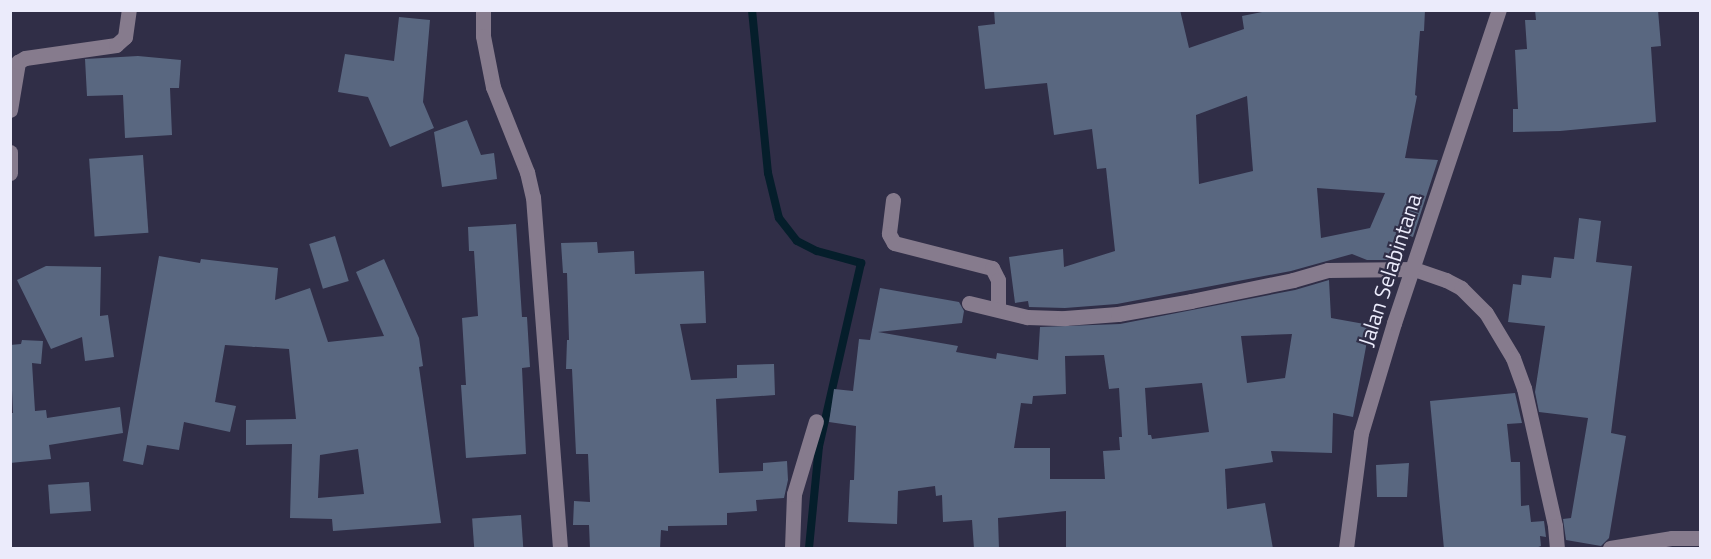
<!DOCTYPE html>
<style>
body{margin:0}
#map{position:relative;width:1711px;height:559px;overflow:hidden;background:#302e47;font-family:"Titillium Web",sans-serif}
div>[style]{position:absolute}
.stream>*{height:8px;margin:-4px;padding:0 4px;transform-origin:4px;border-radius:4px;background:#051e2b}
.building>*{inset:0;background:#596780;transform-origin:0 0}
.minor>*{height:15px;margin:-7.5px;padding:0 7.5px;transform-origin:7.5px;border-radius:7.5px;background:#867b8d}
span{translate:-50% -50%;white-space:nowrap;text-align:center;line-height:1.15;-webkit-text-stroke:4.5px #302e47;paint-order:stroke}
.street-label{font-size:22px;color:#ebebfb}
.frame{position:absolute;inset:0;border:12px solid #ebebfb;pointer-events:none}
</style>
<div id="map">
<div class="stream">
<i style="left:752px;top:10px;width:164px;rotate:84.4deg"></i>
<i style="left:768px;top:173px;width:46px;rotate:76.3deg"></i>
<i style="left:779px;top:218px;width:29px;rotate:52deg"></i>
<i style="left:797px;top:241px;width:22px;rotate:27deg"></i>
<i style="left:817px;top:251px;width:46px;rotate:15.3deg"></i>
<i style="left:861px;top:263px;width:188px;rotate:102.9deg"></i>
<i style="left:819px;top:446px;width:102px;rotate:95.6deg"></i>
</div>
<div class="building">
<i style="clip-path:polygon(evenodd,994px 10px,1180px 10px,1189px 48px,1244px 29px,1242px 16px,1272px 10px,1425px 10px,1424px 31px,1420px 31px,1415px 95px,1417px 96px,1405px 158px,1438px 160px,1413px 237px,1400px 233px,1388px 260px,1367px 260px,1352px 254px,1291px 271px,1117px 304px,1065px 308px,1029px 307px,1028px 301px,1015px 303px,1009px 257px,1063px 249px,1064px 267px,1115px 251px,1106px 168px,1097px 169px,1092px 129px,1054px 135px,1047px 83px,985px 89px,978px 26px,995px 24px,994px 10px,1247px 96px,1253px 171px,1199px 184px,1196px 115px,1247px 96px,994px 10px,1317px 188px,1385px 193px,1370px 228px,1321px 238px,1317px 188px)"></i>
<i style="clip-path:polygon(1535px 10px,1658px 10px,1661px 46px,1651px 47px,1656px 122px,1560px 131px,1513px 132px,1513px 109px,1518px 109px,1515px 50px,1527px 49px,1525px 20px,1536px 20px)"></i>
<i style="clip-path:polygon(399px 17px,430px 20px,423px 102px,434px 128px,390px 147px,368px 97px,338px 92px,345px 54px,394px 61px)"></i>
<i style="clip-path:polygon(138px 56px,181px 60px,179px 88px,170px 88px,172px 135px,125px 138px,123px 95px,87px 96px,85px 59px)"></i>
<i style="clip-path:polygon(467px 120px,481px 155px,494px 153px,497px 179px,442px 187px,434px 132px)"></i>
<i style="left:143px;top:155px;width:78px;height:54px;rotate:86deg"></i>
<i style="clip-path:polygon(1579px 218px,1601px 221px,1596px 262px,1632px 266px,1611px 433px,1626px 436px,1609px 538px,1601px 546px,1566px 540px,1563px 519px,1571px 518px,1588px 418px,1539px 412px,1535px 392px,1545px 326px,1508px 322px,1513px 284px,1521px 285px,1522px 275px,1551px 278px,1554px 257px,1574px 259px)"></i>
<i style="clip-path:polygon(516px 224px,522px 317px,527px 317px,530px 367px,522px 368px,526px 454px,466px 458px,461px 385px,466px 385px,462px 318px,478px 316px,474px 251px,469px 251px,468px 227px)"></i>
<i style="left:335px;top:236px;width:47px;height:27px;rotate:73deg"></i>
<i style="clip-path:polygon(597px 242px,598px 253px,634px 251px,635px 274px,704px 271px,706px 323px,680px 324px,691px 380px,737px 378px,737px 365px,774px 364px,775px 395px,716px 399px,719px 473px,763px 471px,763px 463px,787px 461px,788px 480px,784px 498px,756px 500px,757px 511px,727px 513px,727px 525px,668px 526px,668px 531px,661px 530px,660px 549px,590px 549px,589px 525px,573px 525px,574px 501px,590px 502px,588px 454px,576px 454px,572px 369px,566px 369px,567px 340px,569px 340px,567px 273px,563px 273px,561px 243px)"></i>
<i style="clip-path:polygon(evenodd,159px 256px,200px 263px,201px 259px,278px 268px,275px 300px,310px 288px,328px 342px,384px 336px,356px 272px,384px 259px,419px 338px,423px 366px,419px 367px,441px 523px,333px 531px,332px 519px,290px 518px,292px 444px,246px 445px,246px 420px,296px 419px,289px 349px,225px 345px,215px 402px,236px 406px,230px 432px,184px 422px,179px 450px,147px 445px,143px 465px,123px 461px,159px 256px,358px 449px,364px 494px,318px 498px,320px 455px,358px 449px)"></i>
<i style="clip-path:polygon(46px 266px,101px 267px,100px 316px,108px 315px,114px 357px,85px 361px,82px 337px,51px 349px,17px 280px)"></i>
<i style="clip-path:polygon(evenodd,1329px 280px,1331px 318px,1370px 325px,1353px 417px,1333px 413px,1332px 453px,1271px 451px,1273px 462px,1225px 469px,1227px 509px,1265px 503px,1273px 549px,1066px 549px,1066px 511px,998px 518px,999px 549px,974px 549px,972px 520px,943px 522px,942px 495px,936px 496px,935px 486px,898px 491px,897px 524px,848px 522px,850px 480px,854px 480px,856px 426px,829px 422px,834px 389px,853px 391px,859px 339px,870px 340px,880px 288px,959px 302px,964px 311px,962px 323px,878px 332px,958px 346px,956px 352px,996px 359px,997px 353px,1038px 360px,1040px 327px,1120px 324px,1295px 290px,1329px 280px,1292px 334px,1285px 378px,1247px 383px,1241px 336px,1292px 334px,1329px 280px,1104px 355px,1109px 389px,1119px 388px,1122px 437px,1119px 437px,1120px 450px,1103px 451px,1105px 479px,1050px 479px,1050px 448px,1014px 448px,1021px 403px,1032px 404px,1033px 396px,1066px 394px,1065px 356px,1104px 355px,1329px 280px,1202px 383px,1209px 432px,1152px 439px,1151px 435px,1148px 435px,1145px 388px,1202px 383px)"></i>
<i style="clip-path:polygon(22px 340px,43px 341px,41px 364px,32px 363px,35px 411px,46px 410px,47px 418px,120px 407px,123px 433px,49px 445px,51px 459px,10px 463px,10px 413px,13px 413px,10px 345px,21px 344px)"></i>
<i style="clip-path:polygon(1515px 393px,1522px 423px,1507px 424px,1511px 462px,1520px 462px,1521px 506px,1529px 505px,1531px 522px,1544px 521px,1546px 537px,1540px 536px,1541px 546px,1533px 549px,1444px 549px,1430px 401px)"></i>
<i style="clip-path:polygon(1409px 463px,1407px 497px,1377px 497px,1376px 465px)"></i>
<i style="left:89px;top:482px;width:29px;height:41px;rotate:86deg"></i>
<i style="left:521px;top:515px;width:32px;height:49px;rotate:86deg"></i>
</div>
<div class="minor">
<i style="left:483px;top:10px;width:26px;rotate:90deg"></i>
<i style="left:483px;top:36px;width:52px;rotate:78.9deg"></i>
<i style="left:493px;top:87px;width:92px;rotate:68.2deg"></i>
<i style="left:527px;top:172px;width:26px;rotate:77deg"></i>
<i style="left:533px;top:197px;width:352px;rotate:85.6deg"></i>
<i style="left:10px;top:110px;width:49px;rotate:-80.5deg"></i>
<i style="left:18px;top:62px;width:8px;rotate:-30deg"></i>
<i style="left:25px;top:58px;width:92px;rotate:-8.1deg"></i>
<i style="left:116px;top:45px;width:12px;rotate:-42deg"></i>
<i style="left:125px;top:37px;width:27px;rotate:-82deg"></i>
<i style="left:10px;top:152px;width:21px;rotate:90deg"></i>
<i style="left:893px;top:200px;width:34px;rotate:97deg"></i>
<i style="left:889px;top:234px;width:10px;rotate:61deg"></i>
<i style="left:894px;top:243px;width:101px;rotate:14.3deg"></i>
<i style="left:992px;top:268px;width:13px;rotate:63deg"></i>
<i style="left:998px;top:280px;width:28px;rotate:90deg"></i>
<i style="left:969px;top:303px;width:60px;rotate:13.6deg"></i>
<i style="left:1027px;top:317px;width:38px;rotate:2deg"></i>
<i style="left:1065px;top:318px;width:53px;rotate:-4.3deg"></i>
<i style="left:1118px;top:314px;width:74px;rotate:-10.1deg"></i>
<i style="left:1191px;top:301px;width:104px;rotate:-11.6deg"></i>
<i style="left:1293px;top:280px;width:36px;rotate:-16deg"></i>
<i style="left:1328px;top:270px;width:86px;rotate:-0.7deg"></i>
<i style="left:1414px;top:269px;width:34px;rotate:19deg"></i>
<i style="left:1446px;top:280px;width:17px;rotate:28deg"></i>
<i style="left:1461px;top:288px;width:35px;rotate:45deg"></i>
<i style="left:1486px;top:313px;width:52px;rotate:59deg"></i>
<i style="left:1513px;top:358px;width:32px;rotate:70deg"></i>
<i style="left:1524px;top:388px;width:141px;rotate:77.3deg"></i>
<i style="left:1555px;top:526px;width:22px;rotate:85deg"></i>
<i style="left:792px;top:548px;width:54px;rotate:-87.9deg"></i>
<i style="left:794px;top:494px;width:76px;rotate:-73.2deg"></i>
<i style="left:1346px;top:548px;width:116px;rotate:-82.6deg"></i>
<i style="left:1361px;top:433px;width:115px;rotate:-73.3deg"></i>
<i style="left:1394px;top:323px;width:330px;rotate:-71.5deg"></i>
<i style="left:1610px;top:548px;width:63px;rotate:-9.2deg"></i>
<i style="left:1672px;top:538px;width:28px"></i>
</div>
<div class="street-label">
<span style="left:1390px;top:270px;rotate:-72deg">Jalan Selabintana</span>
</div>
<div class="frame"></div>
</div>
